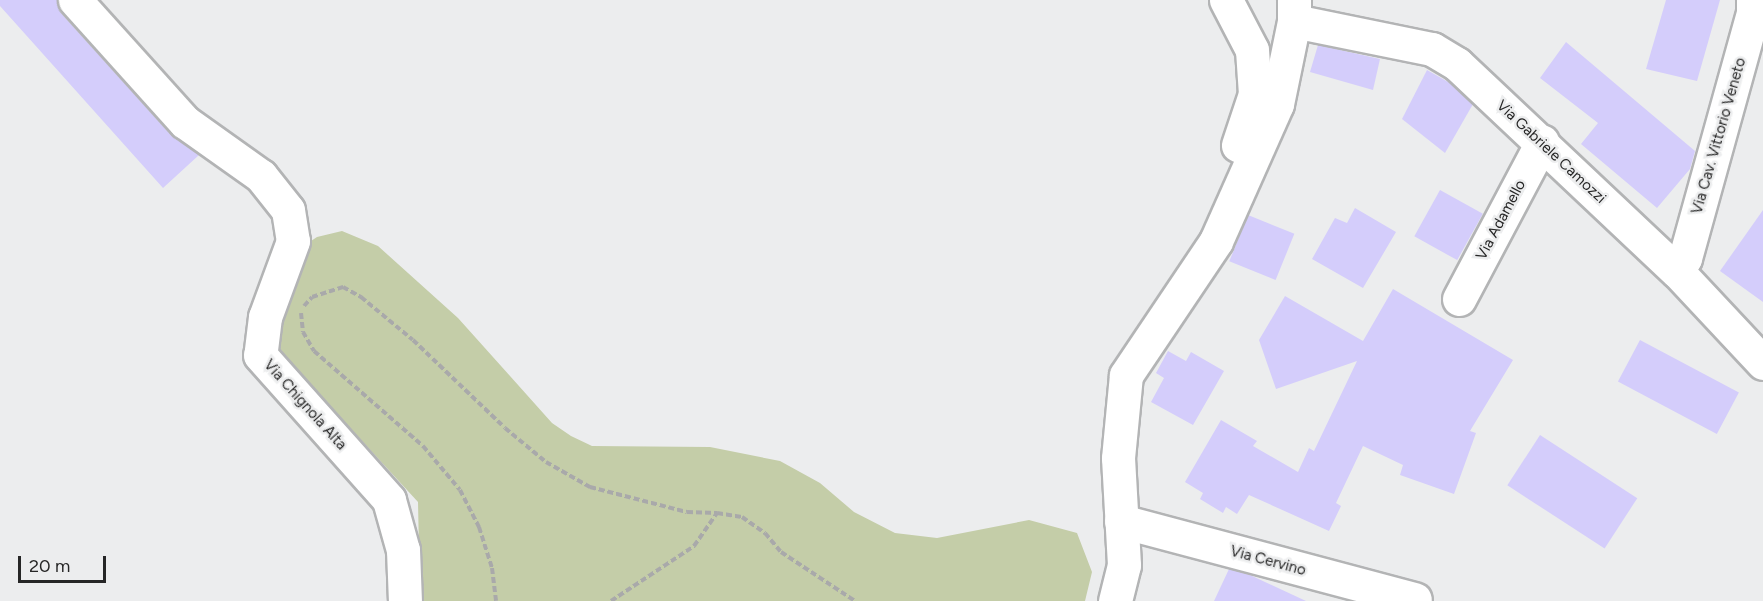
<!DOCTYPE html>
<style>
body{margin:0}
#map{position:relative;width:1763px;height:601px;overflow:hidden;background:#ecedee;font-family:Figtree,sans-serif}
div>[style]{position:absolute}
.green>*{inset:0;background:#c4cda8}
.building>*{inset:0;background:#d4cdfb;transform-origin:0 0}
.path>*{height:4px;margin-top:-2px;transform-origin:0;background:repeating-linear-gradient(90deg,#a9a9aa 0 6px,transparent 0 9px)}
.roads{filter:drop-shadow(2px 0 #b3b4b5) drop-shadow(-2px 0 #b3b4b5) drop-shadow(0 2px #b3b4b5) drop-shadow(0 -2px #b3b4b5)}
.minor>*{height:33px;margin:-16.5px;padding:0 16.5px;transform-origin:16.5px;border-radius:16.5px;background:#fff}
span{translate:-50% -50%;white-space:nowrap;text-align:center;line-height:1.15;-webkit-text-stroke:5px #ecedee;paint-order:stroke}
.street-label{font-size:15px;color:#262626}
.scale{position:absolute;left:18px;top:556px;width:88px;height:27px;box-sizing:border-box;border:3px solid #262626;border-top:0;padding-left:8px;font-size:18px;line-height:21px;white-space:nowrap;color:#262626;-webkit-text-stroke:4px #ecedee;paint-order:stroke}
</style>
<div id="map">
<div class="green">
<i style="clip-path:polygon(342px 231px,378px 246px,458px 318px,552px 423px,571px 436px,592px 446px,710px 447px,780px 461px,820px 483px,854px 512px,895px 533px,937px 538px,1029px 520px,1077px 533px,1092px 572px,1085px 601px,420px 601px,418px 502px,286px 358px,275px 340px,293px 253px,317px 237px)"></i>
</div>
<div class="building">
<i style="clip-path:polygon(0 0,57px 0,61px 13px,171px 135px,199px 155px,163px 188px,0 6px)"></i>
<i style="clip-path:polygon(1666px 0,1720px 0,1697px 81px,1646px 69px)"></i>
<i style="clip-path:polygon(1566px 42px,1695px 151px,1690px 169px,1657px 208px,1581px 144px,1598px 123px,1540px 78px)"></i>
<i style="clip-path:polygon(1318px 45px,1380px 59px,1373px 90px,1310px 72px)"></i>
<i style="clip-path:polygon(1427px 70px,1450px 83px,1473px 104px,1445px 153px,1402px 119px)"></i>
<i style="left:1440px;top:190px;width:49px;height:53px;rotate:29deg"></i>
<i style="clip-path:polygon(1355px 208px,1396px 232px,1363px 288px,1312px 259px,1335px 218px,1347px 223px)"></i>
<i style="clip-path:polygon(1763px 210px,1763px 302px,1720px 271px)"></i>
<i style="left:1248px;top:215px;width:50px;height:50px;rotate:22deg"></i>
<i style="clip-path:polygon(1393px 289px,1513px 360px,1470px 431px,1476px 433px,1454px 494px,1400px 475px,1403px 465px,1363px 446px,1336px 503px,1341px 506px,1329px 531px,1249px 495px,1237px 514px,1226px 507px,1223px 513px,1200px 499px,1203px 493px,1185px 482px,1221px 420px,1257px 441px,1253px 446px,1298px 472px,1309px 448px,1314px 451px,1357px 361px,1276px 389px,1259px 340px,1285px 296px,1363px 341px)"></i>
<i style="left:1640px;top:340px;width:112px;height:47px;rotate:28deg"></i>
<i style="clip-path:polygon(1168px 351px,1186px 361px,1191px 352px,1224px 371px,1193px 425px,1151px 402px,1164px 378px,1156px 373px)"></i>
<i style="left:1540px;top:435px;width:116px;height:60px;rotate:33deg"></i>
<i style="clip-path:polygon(1229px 569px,1250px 575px,1306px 601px,1214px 601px)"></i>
</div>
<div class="path">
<i style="left:304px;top:306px;width:12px;rotate:-48deg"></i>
<i style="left:312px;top:297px;width:33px;rotate:-18deg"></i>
<i style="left:343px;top:287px;width:21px;rotate:29deg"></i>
<i style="left:361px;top:297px;width:67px;rotate:39.6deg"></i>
<i style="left:413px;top:340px;width:127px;rotate:43.7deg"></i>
<i style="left:505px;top:428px;width:53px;rotate:39.7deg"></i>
<i style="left:546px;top:462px;width:51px;rotate:29.6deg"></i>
<i style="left:590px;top:487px;width:100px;rotate:14.5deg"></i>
<i style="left:687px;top:512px;width:30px;rotate:2deg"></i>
<i style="left:301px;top:313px;width:19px;rotate:84deg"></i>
<i style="left:303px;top:332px;width:22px;rotate:60deg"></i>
<i style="left:314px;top:351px;width:145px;rotate:41.1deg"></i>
<i style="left:423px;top:446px;width:57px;rotate:49.9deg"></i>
<i style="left:460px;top:490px;width:42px;rotate:62.8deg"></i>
<i style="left:479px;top:527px;width:43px;rotate:72.4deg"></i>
<i style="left:492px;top:568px;width:33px;rotate:83deg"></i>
<i style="left:611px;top:601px;width:100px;rotate:-33.5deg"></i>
<i style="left:694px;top:546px;width:40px;rotate:-55.1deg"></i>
<i style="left:717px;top:513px;width:25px;rotate:9deg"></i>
<i style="left:742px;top:517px;width:28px;rotate:35deg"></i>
<i style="left:765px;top:533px;width:25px;rotate:50deg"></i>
<i style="left:781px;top:552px;width:89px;rotate:33.5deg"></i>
</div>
<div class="roads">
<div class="minor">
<i style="left:75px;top:0;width:164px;rotate:48deg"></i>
<i style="left:185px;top:122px;width:93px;rotate:35.4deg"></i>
<i style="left:261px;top:176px;width:43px;rotate:51.5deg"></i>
<i style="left:288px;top:210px;width:31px;rotate:81deg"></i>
<i style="left:293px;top:241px;width:81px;rotate:110.2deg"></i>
<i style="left:265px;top:317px;width:38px;rotate:97deg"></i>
<i style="left:260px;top:355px;width:194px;rotate:48.3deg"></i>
<i style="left:389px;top:500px;width:52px;rotate:74.4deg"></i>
<i style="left:403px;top:550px;width:51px;rotate:87.8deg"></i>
<i style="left:1226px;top:0;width:56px;rotate:62.5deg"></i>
<i style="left:1252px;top:50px;width:44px;rotate:86.1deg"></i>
<i style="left:1255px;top:94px;width:54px;rotate:108.4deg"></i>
<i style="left:1294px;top:21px;width:141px;rotate:11.5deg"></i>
<i style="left:1432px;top:49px;width:29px;rotate:31deg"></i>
<i style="left:1457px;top:64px;width:302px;rotate:43.3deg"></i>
<i style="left:1677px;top:271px;width:126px;rotate:46.9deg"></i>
<i style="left:1677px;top:271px;width:15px;rotate:-58deg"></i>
<i style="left:1685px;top:258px;width:255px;rotate:-74.5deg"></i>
<i style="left:1753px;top:12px;width:12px;rotate:-90deg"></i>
<i style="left:1459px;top:299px;width:178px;rotate:-62.1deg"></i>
<i style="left:1121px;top:521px;width:304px;rotate:14.9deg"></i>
<i style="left:1115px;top:601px;width:37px;rotate:-76deg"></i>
<i style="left:1124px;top:565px;width:107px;rotate:-93.2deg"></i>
<i style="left:1118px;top:458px;width:83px;rotate:-84.5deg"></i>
<i style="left:1126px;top:375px;width:161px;rotate:-56.1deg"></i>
<i style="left:1216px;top:241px;width:150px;rotate:-66deg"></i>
<i style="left:1277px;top:104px;width:85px;rotate:-78.4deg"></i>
<i style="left:1294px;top:21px;width:21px;rotate:-90deg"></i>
</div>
</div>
<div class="street-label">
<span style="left:1719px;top:136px;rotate:-74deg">Via Cav. Vittorio Veneto</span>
<span style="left:1551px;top:152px;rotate:43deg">Via Gabriele Camozzi</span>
<span style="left:1501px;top:220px;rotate:-62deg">Via Adamello</span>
<span style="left:305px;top:405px;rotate:48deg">Via Chignola Alta</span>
<span style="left:1268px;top:561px;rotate:15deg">Via Cervino</span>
</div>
<div class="scale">20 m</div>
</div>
